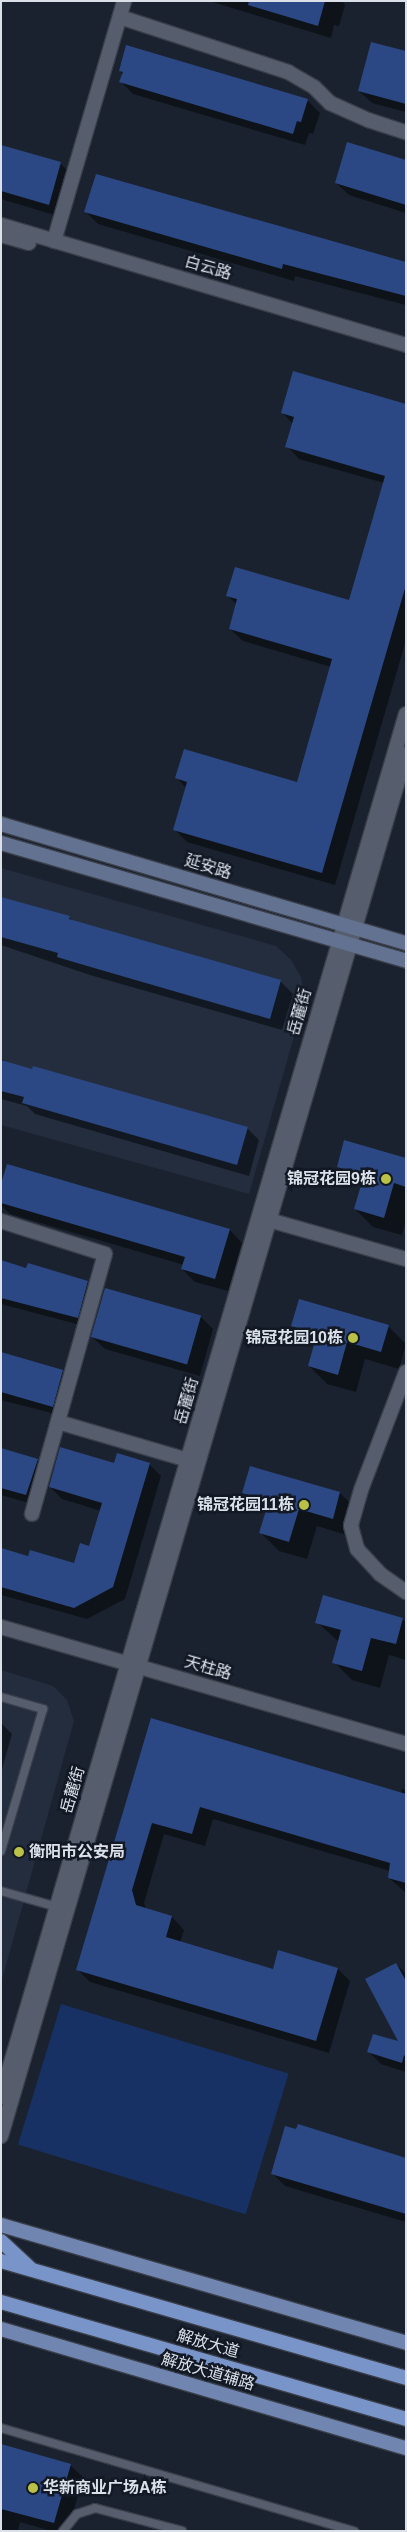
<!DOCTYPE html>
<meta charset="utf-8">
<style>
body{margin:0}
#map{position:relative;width:407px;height:2532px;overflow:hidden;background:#1b222f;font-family:Arial,"Noto Sans SC",sans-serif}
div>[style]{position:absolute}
.built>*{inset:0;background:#232d3e}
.green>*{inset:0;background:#173165;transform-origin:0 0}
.shadow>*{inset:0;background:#0007}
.building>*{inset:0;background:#2b4884;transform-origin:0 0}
.roads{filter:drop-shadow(1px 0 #393e49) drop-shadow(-1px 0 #393e49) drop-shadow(0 1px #393e49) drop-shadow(0 -1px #393e49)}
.service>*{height:8px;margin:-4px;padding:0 4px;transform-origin:4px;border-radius:4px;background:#565e6e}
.minor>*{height:14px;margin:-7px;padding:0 7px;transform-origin:7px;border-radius:7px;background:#565e6e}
.tertiary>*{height:14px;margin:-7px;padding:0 7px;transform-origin:7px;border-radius:7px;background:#565e6e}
.secondary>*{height:14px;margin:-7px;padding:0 7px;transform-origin:7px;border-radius:7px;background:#637290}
.primary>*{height:14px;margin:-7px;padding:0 7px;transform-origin:7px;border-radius:7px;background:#7086b1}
.trunk>*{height:14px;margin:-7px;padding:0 7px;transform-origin:7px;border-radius:7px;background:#7894c8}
.dots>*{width:14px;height:14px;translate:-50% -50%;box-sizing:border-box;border:2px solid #121925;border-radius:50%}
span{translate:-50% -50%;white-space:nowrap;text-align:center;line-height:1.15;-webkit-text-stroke:5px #121925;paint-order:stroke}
.street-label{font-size:16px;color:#dbe0e9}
.poi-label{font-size:16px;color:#dbe0e9;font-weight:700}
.right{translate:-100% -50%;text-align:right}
.left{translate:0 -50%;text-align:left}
.frame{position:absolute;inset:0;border:2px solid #dbe0e9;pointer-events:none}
</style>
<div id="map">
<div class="built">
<i style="clip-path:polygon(1px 868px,276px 946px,291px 960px,301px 977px,305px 998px,249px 1194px,1px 1125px)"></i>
<i style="clip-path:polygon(1px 1670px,53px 1686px,67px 1700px,74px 1721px,1px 1983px)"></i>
</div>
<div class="green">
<i style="left:61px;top:2004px;width:238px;height:147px;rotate:17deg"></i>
</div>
<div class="shadow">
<i style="clip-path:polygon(209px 1px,342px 1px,345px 5px,339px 26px,334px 25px,331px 38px)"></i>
<i style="clip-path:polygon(406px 52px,406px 112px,372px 103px,359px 91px)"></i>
<i style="clip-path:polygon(120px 71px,307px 100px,320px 113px,313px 134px,309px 133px,305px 145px,133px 94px,121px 82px,123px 74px)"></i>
<i style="clip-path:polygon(1px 146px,60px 163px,73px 176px,61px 217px,1px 199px)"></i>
<i style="clip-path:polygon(406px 161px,406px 213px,349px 195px,336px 183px)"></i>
<i style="clip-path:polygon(86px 212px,406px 263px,406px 305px,295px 276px,294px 281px,98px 224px)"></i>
<i style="clip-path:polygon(406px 405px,406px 640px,335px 885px,187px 842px,174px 829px,186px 788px,177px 778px,298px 783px,331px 667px,243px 641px,230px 629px,237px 605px,228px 596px,350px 602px,384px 483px,299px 459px,287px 446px,293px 424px,282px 412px)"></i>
<i style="clip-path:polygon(1px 898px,69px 917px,74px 922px,280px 981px,293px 994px,282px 1030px,90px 975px,1px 945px)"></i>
<i style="clip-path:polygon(1px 1058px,8px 1064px,247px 1128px,259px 1140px,249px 1176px,35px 1114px,27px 1106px,1px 1099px)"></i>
<i style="clip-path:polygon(406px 1159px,406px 1220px,402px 1235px,373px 1227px,355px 1209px,362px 1186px,338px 1167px)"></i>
<i style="clip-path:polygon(1px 1188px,230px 1230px,242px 1243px,228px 1291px,195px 1282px,182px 1269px,184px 1265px,10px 1214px,1px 1205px)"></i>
<i style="clip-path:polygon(1px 1262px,88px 1282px,98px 1292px,88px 1327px,1px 1304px)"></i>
<i style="clip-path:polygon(201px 1317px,213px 1329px,200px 1376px,105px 1349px,92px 1337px)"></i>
<i style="clip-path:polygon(292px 1326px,388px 1326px,406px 1344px,399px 1369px,365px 1359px,356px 1392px,327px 1384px,309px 1366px,315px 1346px)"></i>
<i style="clip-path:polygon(1px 1356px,63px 1371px,73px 1381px,63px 1416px,1px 1400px)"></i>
<i style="clip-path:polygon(1px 1449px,38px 1460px,48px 1470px,36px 1505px,1px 1495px)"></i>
<i style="clip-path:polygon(149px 1464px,161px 1476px,125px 1599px,87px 1619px,1px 1595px,1px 1550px,75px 1565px,90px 1548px,101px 1511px,62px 1499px,50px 1487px,115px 1465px)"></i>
<i style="clip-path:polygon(244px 1493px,340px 1493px,358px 1511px,350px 1536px,317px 1526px,307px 1559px,279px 1551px,261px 1533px,267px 1512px)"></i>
<i style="clip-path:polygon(402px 1619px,406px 1622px,406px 1660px,389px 1655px,380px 1688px,352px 1680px,334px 1662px,339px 1642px,317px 1622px)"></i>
<i style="clip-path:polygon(152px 1720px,401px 1794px,402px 1789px,406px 1790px,406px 1893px,389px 1878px,390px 1871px,213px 1819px,205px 1846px,164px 1834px,144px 1903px,146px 1909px,172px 1917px,184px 1930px,180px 1943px,273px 1970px,338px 1969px,350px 1981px,329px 2053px,90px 1982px,78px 1970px)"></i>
<i style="clip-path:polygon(1px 1723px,12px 1734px,2px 1769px,1px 1768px)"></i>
<i style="clip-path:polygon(396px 1964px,406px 1974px,406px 2072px,381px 2064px,369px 2052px,400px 2043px)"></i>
<i style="clip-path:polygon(406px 2159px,406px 2222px,285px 2186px,272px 2173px)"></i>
<i style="clip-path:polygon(1px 2445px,70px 2465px,83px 2477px,68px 2531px,51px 2531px,20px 2522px,18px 2531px,1px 2531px)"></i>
</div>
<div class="building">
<i style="clip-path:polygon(249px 1px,325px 1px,318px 26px,248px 5px)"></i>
<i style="clip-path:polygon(371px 42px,406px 51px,406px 104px,358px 91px)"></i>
<i style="clip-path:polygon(126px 45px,308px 99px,301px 122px,297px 121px,293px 134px,119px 82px,123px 72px,119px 71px)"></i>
<i style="clip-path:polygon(347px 142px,406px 160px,406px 205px,335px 183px)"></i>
<i style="clip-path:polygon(1px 145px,61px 162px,49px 205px,1px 191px)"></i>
<i style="clip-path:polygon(96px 174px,406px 262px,406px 296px,283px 264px,282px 269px,84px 212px)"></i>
<i style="clip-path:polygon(293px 371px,406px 404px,406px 585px,322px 873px,173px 830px,187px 782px,175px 778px,184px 749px,297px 782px,332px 659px,229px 629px,237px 599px,226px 596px,235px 567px,349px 600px,385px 476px,285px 447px,294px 417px,281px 413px)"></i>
<i style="clip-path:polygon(1px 897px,70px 916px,69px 919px,281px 980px,270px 1019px,77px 963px,57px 957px,58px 953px,1px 937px)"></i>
<i style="clip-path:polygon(1px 1060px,32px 1069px,33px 1066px,248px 1127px,237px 1165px,22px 1103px,24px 1097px,1px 1091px)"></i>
<i style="clip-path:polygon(344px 1140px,406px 1158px,406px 1187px,394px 1183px,384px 1218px,354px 1209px,364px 1175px,337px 1167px)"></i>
<i style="clip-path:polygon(7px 1164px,230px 1229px,215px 1279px,181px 1269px,185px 1257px,1px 1203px,1px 1184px)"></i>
<i style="clip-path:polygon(1px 1260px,26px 1268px,28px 1263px,88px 1281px,78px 1318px,1px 1298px)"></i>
<i style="left:105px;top:1288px;width:100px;height:51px;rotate:16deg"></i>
<i style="clip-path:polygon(299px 1299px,389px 1325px,381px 1352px,347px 1342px,338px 1375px,308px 1366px,317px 1334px,291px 1326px)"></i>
<i style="clip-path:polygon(1px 1352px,63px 1370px,53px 1407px,1px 1392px)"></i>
<i style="clip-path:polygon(60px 1447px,114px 1463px,117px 1453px,150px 1463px,113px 1587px,74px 1608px,1px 1587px,1px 1548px,28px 1556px,30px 1550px,74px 1563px,80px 1543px,89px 1546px,102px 1503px,49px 1487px)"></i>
<i style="clip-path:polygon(1px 1448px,38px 1459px,26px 1495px,1px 1488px)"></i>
<i style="clip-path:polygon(250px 1466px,340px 1492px,333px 1519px,299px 1509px,289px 1542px,259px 1533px,269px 1501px,242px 1493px)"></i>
<i style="clip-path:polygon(323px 1595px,403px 1618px,396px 1644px,371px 1638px,362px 1671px,332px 1663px,341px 1630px,315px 1623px)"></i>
<i style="clip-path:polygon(151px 1718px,406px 1794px,406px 1883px,388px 1878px,390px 1863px,200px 1807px,192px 1834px,152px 1823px,132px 1890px,136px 1905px,172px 1916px,166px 1937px,273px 1969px,278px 1950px,338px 1968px,316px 2041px,76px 1970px)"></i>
<i style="clip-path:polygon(396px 1963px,406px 1981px,406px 2057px,404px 2055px,402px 2063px,367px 2052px,373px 2034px,398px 2041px,365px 1979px)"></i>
<i style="clip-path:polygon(298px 2124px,406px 2158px,406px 2214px,271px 2174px,285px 2126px,296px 2129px)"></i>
<i style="clip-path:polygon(1px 2444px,71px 2464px,54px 2523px,1px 2509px)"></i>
</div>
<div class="roads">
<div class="service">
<i style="left:1px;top:1697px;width:44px;rotate:15.9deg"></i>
<i style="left:43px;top:1709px;width:148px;rotate:106.5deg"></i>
<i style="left:1px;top:1891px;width:58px;rotate:15.9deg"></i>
<i style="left:1px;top:2428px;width:368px;rotate:16.3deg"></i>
<i style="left:63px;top:2531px;width:22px;rotate:-51deg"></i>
<i style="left:77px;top:2514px;width:19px;rotate:-18deg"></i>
<i style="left:95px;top:2508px;width:90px;rotate:14.8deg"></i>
</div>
<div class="minor">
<i style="left:120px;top:17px;width:177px;rotate:18.1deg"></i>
<i style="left:288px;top:72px;width:30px;rotate:30deg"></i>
<i style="left:314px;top:87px;width:23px;rotate:45deg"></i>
<i style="left:330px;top:103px;width:42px;rotate:24.1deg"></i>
<i style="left:368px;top:120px;width:40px;rotate:18deg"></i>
<i style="left:54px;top:241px;width:250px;rotate:-73.7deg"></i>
<i style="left:269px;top:1220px;width:142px;rotate:15.9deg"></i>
<i style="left:1px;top:1221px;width:109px;rotate:17.6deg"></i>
<i style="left:105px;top:1254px;width:270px;rotate:105.7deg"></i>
<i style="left:406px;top:1372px;width:126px;rotate:110.9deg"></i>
<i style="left:361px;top:1490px;width:37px;rotate:106deg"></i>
<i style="left:351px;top:1526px;width:24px;rotate:75deg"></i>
<i style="left:357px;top:1549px;width:34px;rotate:47deg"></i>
<i style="left:380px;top:1574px;width:32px;rotate:35deg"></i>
<i style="left:58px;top:1422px;width:135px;rotate:16.3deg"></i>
</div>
<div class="tertiary">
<i style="left:1px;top:225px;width:422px;rotate:16.5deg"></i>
<i style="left:1px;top:235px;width:29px;rotate:16deg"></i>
<i style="left:1px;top:1627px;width:422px;rotate:16.1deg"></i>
<i style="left:1px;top:2097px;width:1441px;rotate:-73.68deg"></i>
<i style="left:1px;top:2136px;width:1440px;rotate:-73.67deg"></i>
</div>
<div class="secondary">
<i style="left:1px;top:824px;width:422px;rotate:16.4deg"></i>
<i style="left:1px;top:843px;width:422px;rotate:16.2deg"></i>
</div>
<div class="primary">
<i style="left:1px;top:2225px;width:422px;rotate:16.2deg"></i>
<i style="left:1px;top:2329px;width:422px;rotate:16.4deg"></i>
</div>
<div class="trunk">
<i style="left:1px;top:2241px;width:40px;rotate:43deg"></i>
<i style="left:1px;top:2261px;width:422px;rotate:16.1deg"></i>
<i style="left:1px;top:2302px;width:422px;rotate:16.1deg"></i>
</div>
</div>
<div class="dots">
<i style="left:386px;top:1179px;background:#b9c146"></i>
<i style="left:353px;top:1338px;background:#b9c146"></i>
<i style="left:304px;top:1505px;background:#b9c146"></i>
<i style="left:19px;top:1852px;background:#b9c146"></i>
<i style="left:33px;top:2488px;background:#b9c146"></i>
</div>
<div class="street-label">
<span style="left:208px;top:268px;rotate:16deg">白云路</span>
<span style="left:208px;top:867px;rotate:17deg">延安路</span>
<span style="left:300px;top:1012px;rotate:-74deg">岳麓街</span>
<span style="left:187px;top:1401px;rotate:-74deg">岳麓街</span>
<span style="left:208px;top:1668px;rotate:16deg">天柱路</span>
<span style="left:73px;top:1790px;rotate:-74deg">岳麓街</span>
<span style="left:208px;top:2344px;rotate:16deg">解放大道</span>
<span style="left:208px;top:2372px;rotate:16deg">解放大道辅路</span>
</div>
<div class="poi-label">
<span class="right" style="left:376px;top:1179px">锦冠花园9栋</span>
<span class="right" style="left:343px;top:1338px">锦冠花园10栋</span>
<span class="right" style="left:294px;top:1505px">锦冠花园11栋</span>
<span class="left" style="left:29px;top:1852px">衡阳市公安局</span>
<span class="left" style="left:43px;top:2488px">华新商业广场A栋</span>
</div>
<div class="frame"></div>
</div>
